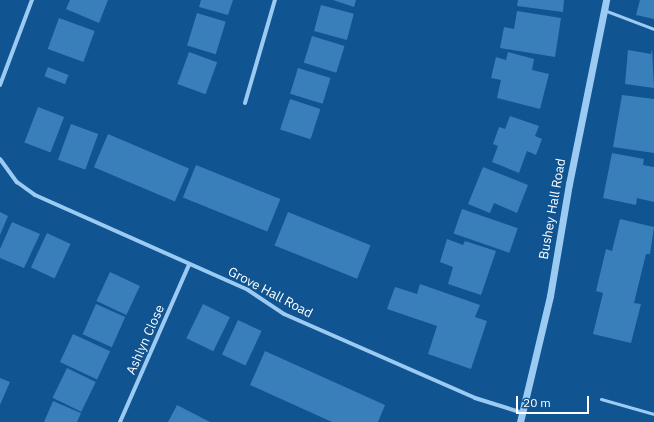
<!DOCTYPE html>
<style>
body{margin:0}
#map{position:relative;width:654px;height:422px;overflow:hidden;background:#105491;font-family:"IBM Plex Sans",sans-serif}
div>[style]{position:absolute}
.building>*{inset:0;background:#397fb9;transform-origin:0 0}
.service>*{height:3px;margin:-1.5px;padding:0 1.5px;transform-origin:1.5px;border-radius:1.5px;background:#9bcbf3}
.minor>*{height:4px;margin:-2px;padding:0 2px;transform-origin:2px;border-radius:2px;background:#9bcbf3}
.tertiary>*{height:7px;margin:-3.5px;padding:0 3.5px;transform-origin:3.5px;border-radius:3.5px;background:#9bcbf3}
span{translate:-50% -50%;white-space:nowrap;text-align:center;line-height:1.15;-webkit-text-stroke:3px #105491;paint-order:stroke}
.street-label{font-size:13px;color:#fff}
.scale{position:absolute;left:516px;top:396px;width:73px;height:18px;box-sizing:border-box;border:2px solid #fff;border-top:0;padding-left:5px;font-size:12px;line-height:14px;white-space:nowrap;color:#fff;-webkit-text-stroke:3px #105491;paint-order:stroke}
</style>
<div id="map">
<div class="building">
<i style="clip-path:polygon(70px 0,108px 0,99px 23px,66px 9px)"></i>
<i style="clip-path:polygon(201px 0,233px 0,228px 15px,199px 7px)"></i>
<i style="clip-path:polygon(333px 0,356px 0,354px 7px)"></i>
<i style="clip-path:polygon(518px 0,564px 0,563px 12px,517px 6px)"></i>
<i style="clip-path:polygon(640px 0,654px 0,654px 19px,636px 15px)"></i>
<i style="left:321px;top:5px;width:34px;height:27px;rotate:15deg"></i>
<i style="clip-path:polygon(517px 11px,561px 18px,555px 57px,500px 48px,504px 27px,514px 29px)"></i>
<i style="left:197px;top:13px;width:30px;height:34px;rotate:17deg"></i>
<i style="left:59px;top:18px;width:38px;height:33px;rotate:20deg"></i>
<i style="left:312px;top:36px;width:34px;height:28px;rotate:17deg"></i>
<i style="clip-path:polygon(652px 49px,654px 88px,625px 84px,628px 50px,651px 54px)"></i>
<i style="left:189px;top:52px;width:30px;height:34px;rotate:20deg"></i>
<i style="clip-path:polygon(508px 52px,534px 59px,532px 70px,549px 74px,540px 109px,497px 98px,501px 80px,491px 78px,496px 57px,506px 60px)"></i>
<i style="left:48px;top:67px;width:22px;height:10px;rotate:21deg"></i>
<i style="left:298px;top:68px;width:34px;height:27px;rotate:17deg"></i>
<i style="clip-path:polygon(622px 95px,654px 99px,654px 153px,613px 147px)"></i>
<i style="left:290px;top:99px;width:32px;height:32px;rotate:18deg"></i>
<i style="left:38px;top:107px;width:28px;height:38px;rotate:21deg"></i>
<i style="clip-path:polygon(510px 116px,539px 126px,535px 136px,542px 139px,536px 155px,527px 151px,519px 173px,492px 162px,498px 146px,493px 144px,499px 127px,505px 129px)"></i>
<i style="left:71px;top:124px;width:29px;height:38px;rotate:20deg"></i>
<i style="left:108px;top:134px;width:88px;height:36px;rotate:23deg"></i>
<i style="clip-path:polygon(612px 153px,644px 159px,643px 165px,654px 167px,654px 202px,637px 198px,636px 205px,603px 198px)"></i>
<i style="left:196px;top:165px;width:91px;height:35px;rotate:22deg"></i>
<i style="clip-path:polygon(483px 167px,528px 185px,517px 213px,494px 203px,490px 213px,468px 204px)"></i>
<i style="left:462px;top:209px;width:59px;height:26px;rotate:19deg"></i>
<i style="clip-path:polygon(0 212px,8px 216px,0 235px)"></i>
<i style="left:288px;top:212px;width:89px;height:36px;rotate:22deg"></i>
<i style="clip-path:polygon(620px 219px,654px 227px,650px 254px,646px 254px,634px 303px,641px 304px,631px 343px,593px 334px,603px 293px,596px 291px,606px 249px,612px 251px)"></i>
<i style="clip-path:polygon(12px 222px,40px 234px,24px 268px,0 258px,0 249px)"></i>
<i style="left:47px;top:233px;width:26px;height:38px;rotate:25deg"></i>
<i style="clip-path:polygon(447px 239px,463px 245px,465px 241px,496px 251px,481px 295px,448px 284px,453px 267px,440px 262px)"></i>
<i style="left:110px;top:272px;width:33px;height:32px;rotate:25deg"></i>
<i style="clip-path:polygon(420px 284px,480px 305px,475px 317px,487px 321px,471px 369px,428px 354px,437px 326px,387px 309px,395px 287px,417px 294px)"></i>
<i style="left:96px;top:304px;width:32px;height:33px;rotate:24deg"></i>
<i style="left:203px;top:304px;width:30px;height:38px;rotate:26deg"></i>
<i style="left:238px;top:320px;width:26px;height:38px;rotate:25deg"></i>
<i style="left:73px;top:334px;width:41px;height:31px;rotate:25deg"></i>
<i style="clip-path:polygon(265px 351px,385px 405px,378px 422px,332px 422px,250px 385px)"></i>
<i style="left:67px;top:368px;width:32px;height:33px;rotate:26deg"></i>
<i style="clip-path:polygon(0 378px,10px 382px,0 405px)"></i>
<i style="clip-path:polygon(53px 401px,81px 413px,77px 422px,44px 422px)"></i>
<i style="clip-path:polygon(177px 405px,210px 422px,168px 422px)"></i>
</div>
<div class="service">
<i style="left:604px;top:10px;width:53px;rotate:20.8deg"></i>
<i style="left:601px;top:399px;width:55px;rotate:15.8deg"></i>
</div>
<div class="minor">
<i style="left:0;top:85px;width:91px;rotate:-69.4deg"></i>
<i style="left:245px;top:103px;width:107px;rotate:-73.8deg"></i>
<i style="left:0;top:159px;width:29px;rotate:54deg"></i>
<i style="left:17px;top:182px;width:22px;rotate:36deg"></i>
<i style="left:35px;top:195px;width:233px;rotate:24deg"></i>
<i style="left:248px;top:290px;width:43px;rotate:33.7deg"></i>
<i style="left:284px;top:314px;width:209px;rotate:23.7deg"></i>
<i style="left:475px;top:398px;width:50px;rotate:17.4deg"></i>
<i style="left:120px;top:422px;width:171px;rotate:-66.3deg"></i>
</div>
<div class="tertiary">
<i style="left:520px;top:422px;width:130px;rotate:-76.6deg"></i>
<i style="left:550px;top:296px;width:114px;rotate:-80.4deg"></i>
<i style="left:569px;top:184px;width:188px;rotate:-78.6deg"></i>
</div>
<div class="street-label">
<span style="left:553px;top:209px;rotate:-80deg">Bushey Hall Road</span>
<span style="left:270px;top:293px;rotate:28deg">Grove Hall Road</span>
<span style="left:146px;top:340px;rotate:-66deg">Ashlyn Close</span>
</div>
<div class="scale">20 m</div>
</div>
